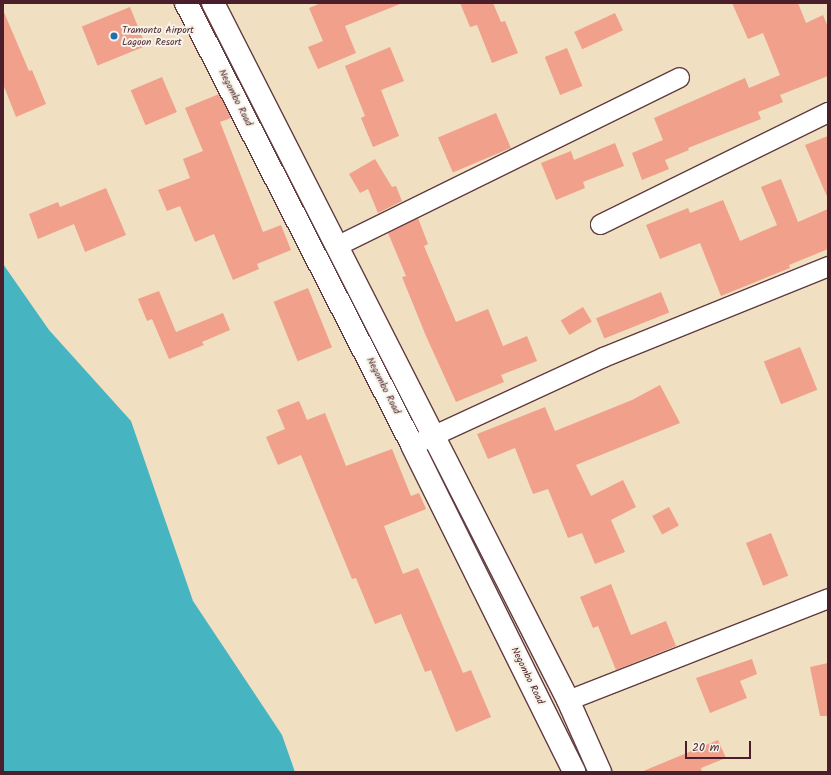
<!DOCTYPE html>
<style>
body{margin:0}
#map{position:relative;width:831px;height:775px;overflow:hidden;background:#f0dfc0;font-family:Kalam,sans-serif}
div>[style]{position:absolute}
.water>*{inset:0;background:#46b4c1}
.building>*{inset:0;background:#f0a08b;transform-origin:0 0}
.roads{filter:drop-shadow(1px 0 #633c41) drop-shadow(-1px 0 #633c41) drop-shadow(0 1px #633c41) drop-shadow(0 -1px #633c41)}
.street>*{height:19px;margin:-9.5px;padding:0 9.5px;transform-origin:9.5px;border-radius:9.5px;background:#fff}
.highway>*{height:22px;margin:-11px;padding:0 11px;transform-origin:11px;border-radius:11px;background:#fff}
.dots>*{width:11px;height:11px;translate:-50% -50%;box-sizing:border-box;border:2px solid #f7f3e8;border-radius:50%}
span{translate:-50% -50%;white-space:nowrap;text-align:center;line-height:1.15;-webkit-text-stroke:4px #f7f3e8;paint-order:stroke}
.poi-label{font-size:10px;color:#4a1f2b}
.left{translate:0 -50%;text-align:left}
.street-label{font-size:10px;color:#4a1f2b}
.frame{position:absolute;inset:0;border:4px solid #4a1f2b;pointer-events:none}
.scale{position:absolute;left:685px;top:741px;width:66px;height:18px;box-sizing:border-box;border:2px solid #4a1f2b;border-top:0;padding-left:5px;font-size:12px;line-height:14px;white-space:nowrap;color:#4a1f2b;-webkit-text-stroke:3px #f7f3e8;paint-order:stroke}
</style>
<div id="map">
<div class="water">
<i style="clip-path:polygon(3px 264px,49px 330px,131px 421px,193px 601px,282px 735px,295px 772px,3px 772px)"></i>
</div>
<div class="building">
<i style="clip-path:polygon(321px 3px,400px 3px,400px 4px,345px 26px,356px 53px,318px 69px,308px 47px,323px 41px,309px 8px)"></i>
<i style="clip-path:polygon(460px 3px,493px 3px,501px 22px,505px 21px,518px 53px,492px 63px,477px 25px,470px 27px)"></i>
<i style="clip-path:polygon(732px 3px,798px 3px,806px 23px,823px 15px,828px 27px,828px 76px,780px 95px,783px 102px,758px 112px,761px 119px,688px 148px,689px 150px,665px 160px,669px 169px,642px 180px,632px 153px,663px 140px,654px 118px,745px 78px,749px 88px,780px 75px,763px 33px,748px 39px)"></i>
<i style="left:130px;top:7px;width:42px;height:52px;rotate:68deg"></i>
<i style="clip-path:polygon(3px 10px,29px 71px,32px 70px,46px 104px,16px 117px,3px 84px)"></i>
<i style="left:615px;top:13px;width:19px;height:45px;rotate:65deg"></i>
<i style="clip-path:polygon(390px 47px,404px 81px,381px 90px,399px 136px,373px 147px,361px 118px,365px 116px,345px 66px)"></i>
<i style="left:567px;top:48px;width:41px;height:24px;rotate:68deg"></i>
<i style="left:162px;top:77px;width:38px;height:34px;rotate:67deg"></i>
<i style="clip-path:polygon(219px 94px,231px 118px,220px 122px,263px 232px,281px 225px,291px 250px,257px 264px,259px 269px,233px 280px,214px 234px,195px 242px,180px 206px,167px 211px,158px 190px,190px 178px,183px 159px,203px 151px,185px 108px)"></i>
<i style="left:496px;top:113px;width:38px;height:63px;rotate:67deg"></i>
<i style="clip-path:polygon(828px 136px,828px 199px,805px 145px)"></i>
<i style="clip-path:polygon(615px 143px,624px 166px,583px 182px,585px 188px,556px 200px,541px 163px,571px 151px,574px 160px)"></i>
<i style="clip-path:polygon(375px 159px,392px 187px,396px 186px,402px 201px,378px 213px,368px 189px,360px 193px,349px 174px)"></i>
<i style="clip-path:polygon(781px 179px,798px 222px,828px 209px,828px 249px,789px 265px,790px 268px,721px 296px,700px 243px,660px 259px,646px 225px,688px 208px,690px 213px,723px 200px,740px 241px,777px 225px,761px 187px)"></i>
<i style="clip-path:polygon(106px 188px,126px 235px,85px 252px,74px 224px,38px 239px,29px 214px,58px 202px,60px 207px)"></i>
<i style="clip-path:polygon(418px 218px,428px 244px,424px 246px,456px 322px,488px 309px,503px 346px,527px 336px,537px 361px,501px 375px,504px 382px,456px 402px,426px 336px,402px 277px,406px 276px,388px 233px)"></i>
<i style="left:308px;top:288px;width:64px;height:37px;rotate:68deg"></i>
<i style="clip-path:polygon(159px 291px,176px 332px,223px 313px,230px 330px,202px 342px,204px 345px,169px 359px,152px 319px,147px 321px,138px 299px)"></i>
<i style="left:661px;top:292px;width:22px;height:70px;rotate:68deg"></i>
<i style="left:583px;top:307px;width:17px;height:26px;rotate:59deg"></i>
<i style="left:800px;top:347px;width:46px;height:39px;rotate:68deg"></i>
<i style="clip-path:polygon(660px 385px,680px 423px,576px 465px,591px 496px,623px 480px,636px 507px,611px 520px,625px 552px,595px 564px,582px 533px,568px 538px,548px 489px,533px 494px,515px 448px,488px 459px,477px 434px,545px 407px,555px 431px,632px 400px)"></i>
<i style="clip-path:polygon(299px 401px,307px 420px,325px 413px,346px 466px,392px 449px,411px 496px,419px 493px,426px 509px,384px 526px,403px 574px,418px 568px,463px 673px,471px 670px,491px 717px,456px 732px,431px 670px,425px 672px,401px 614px,375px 624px,356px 578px,352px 579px,301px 455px,278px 465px,266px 437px,285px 429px,277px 410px)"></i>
<i style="left:669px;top:507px;width:21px;height:19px;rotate:62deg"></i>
<i style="left:771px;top:533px;width:46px;height:27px;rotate:68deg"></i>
<i style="clip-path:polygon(611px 584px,631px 635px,666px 621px,676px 646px,616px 670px,598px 626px,593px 628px,580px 597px)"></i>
<i style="clip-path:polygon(752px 659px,757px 674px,740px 681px,747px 698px,710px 713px,696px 678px)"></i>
<i style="clip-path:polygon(828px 663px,828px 716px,820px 716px,810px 667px)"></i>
<i style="clip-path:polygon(718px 740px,726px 758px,701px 768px,702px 772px,641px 772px)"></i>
</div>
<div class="roads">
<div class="street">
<i style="left:600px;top:224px;width:254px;rotate:-26.2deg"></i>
<i style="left:338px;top:245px;width:380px;rotate:-26.2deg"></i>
<i style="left:419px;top:442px;width:203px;rotate:-24.8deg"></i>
<i style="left:603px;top:357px;width:243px;rotate:-22deg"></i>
<i style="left:568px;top:700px;width:279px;rotate:-21.4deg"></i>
</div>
<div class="highway">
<i style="left:186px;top:3px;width:496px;rotate:62.9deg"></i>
<i style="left:412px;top:445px;width:365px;rotate:63.6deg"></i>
<i style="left:213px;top:3px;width:782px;rotate:63.01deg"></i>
<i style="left:568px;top:700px;width:79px;rotate:66deg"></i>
</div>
</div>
<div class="dots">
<i style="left:114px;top:36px;background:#1f6fb2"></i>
</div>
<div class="poi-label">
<span class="left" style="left:122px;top:36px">Tramonto Airport<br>Lagoon Resort</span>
</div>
<div class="street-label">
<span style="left:235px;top:98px;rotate:63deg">Negombo Road</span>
<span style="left:383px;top:386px;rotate:63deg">Negombo Road</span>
<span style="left:527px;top:676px;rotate:64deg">Negombo Road</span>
</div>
<div class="frame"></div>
<div class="scale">20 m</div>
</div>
